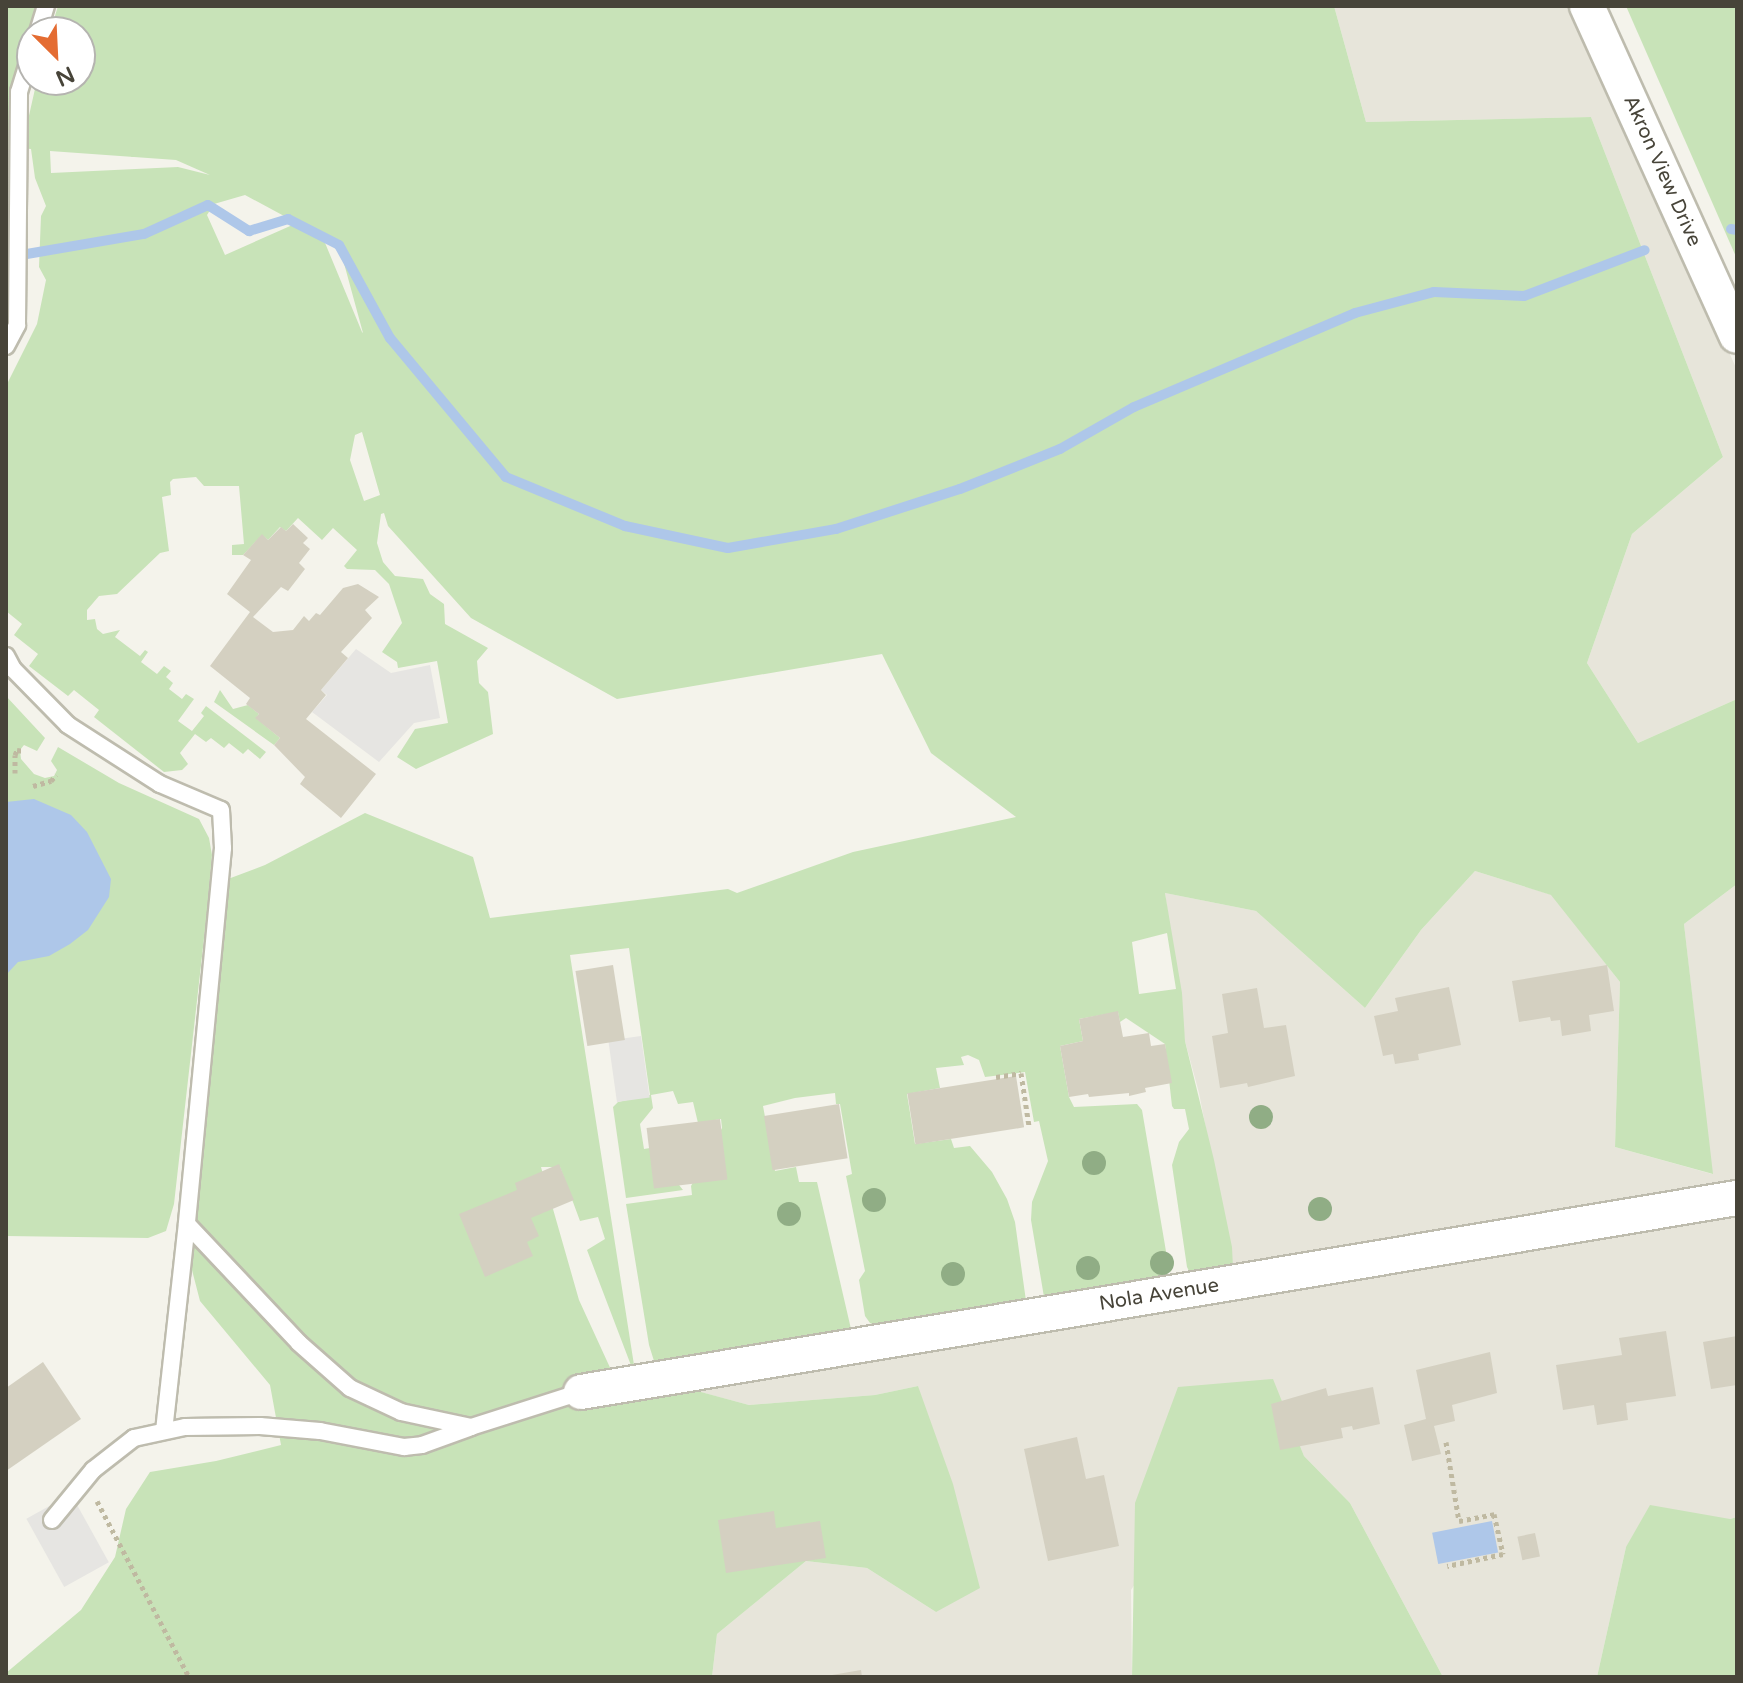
<!DOCTYPE html>
<style>
body{margin:0}
#map{position:relative;width:1743px;height:1683px;overflow:hidden;background:#f4f3eb;font-family:"Varela Round",sans-serif}
div>[style]{position:absolute}
.residential>*{inset:0;background:#e7e5da}
.green>*{inset:0;background:#c8e3b8}
.parking>*{inset:0;background:#e6e5e2;transform-origin:0 0}
.water>*{inset:0;background:#aec7e9;transform-origin:0 0}
.stream>*{height:10px;margin:-5px;padding:0 5px;transform-origin:5px;border-radius:5px;background:#aec7e9}
.building>*{inset:0;background:#d4d0c1;transform-origin:0 0}
.path>*{height:5px;margin-top:-2.5px;transform-origin:0;background:repeating-linear-gradient(90deg,#bfb9a1 0 4px,transparent 0 8px)}
.roads{filter:drop-shadow(2px 0 #bebcae) drop-shadow(-2px 0 #bebcae) drop-shadow(0 2px #bebcae) drop-shadow(0 -2px #bebcae)}
.lane>*{height:16px;margin:-8px;padding:0 8px;transform-origin:8px;border-radius:8px;background:#fff}
.street>*{height:34px;margin:-17px;padding:0 17px;transform-origin:17px;border-radius:17px;background:#fff}
.trees>*{width:24px;height:24px;margin:-12px;border-radius:50%;background:#90ad85}
span{translate:-50% -50%;white-space:nowrap;text-align:center;line-height:1.15;-webkit-text-stroke:6px #fff;paint-order:stroke}
.street-label{font-size:20px;color:#474439}
.frame{position:absolute;inset:0;border:8px solid #474439;pointer-events:none}
.north{position:absolute;left:16px;top:16px;width:80px;height:80px;box-sizing:border-box;background:#fff;border:2px solid #b5b4b0;border-radius:50%;rotate:156deg;font-size:22px;font-weight:700;line-height:32px;text-align:center;color:#474439}
.north::after{content:'';display:block;margin:auto;width:28px;height:36px;background:#e46c32;clip-path:polygon(50% 0,100% 100%,50% 72%,0 100%)}
</style>
<div id="map">
<div class="residential">
<i style="clip-path:polygon(1334px 6px,1573px 6px,1737px 370px,1737px 699px,1638px 743px,1587px 663px,1632px 534px,1723px 457px,1591px 117px,1366px 122px)"></i>
<i style="clip-path:polygon(1475px 871px,1552px 895px,1620px 982px,1615px 1147px,1712px 1174px,1684px 924px,1737px 884px,1737px 1179px,1233px 1268px,1199px 1093px,1185px 1041px,1165px 893px,1256px 911px,1365px 1008px,1421px 930px)"></i>
<i style="clip-path:polygon(1737px 1215px,1737px 1517px,1626px 1547px,1597px 1677px,1443px 1677px,1350px 1503px,1304px 1456px,1272px 1379px,1131px 1590px,1132px 1677px,712px 1677px,717px 1634px,806px 1561px,867px 1568px,936px 1612px,918px 1386px,875px 1395px,749px 1405px,693px 1390px)"></i>
</div>
<div class="green">
<i style="clip-path:polygon(evenodd,6px 6px,40px 6px,32px 32px,19px 146px,29px 131px,28px 120px,37px 80px,80px 80px,80px 32px,50px 32px,58px 6px,1334px 6px,1366px 122px,1591px 117px,1723px 457px,1632px 534px,1587px 663px,1638px 743px,1737px 699px,1737px 884px,1684px 924px,1713px 1174px,1615px 1147px,1620px 982px,1551px 895px,1475px 871px,1421px 930px,1365px 1008px,1256px 911px,1165px 893px,1182px 993px,1185px 1041px,1214px 1160px,1232px 1247px,1233px 1268px,1190px 1273px,1187px 1267px,1172px 1165px,1179px 1142px,1189px 1129px,1185px 1109px,1174px 1109px,1172px 1106px,1165px 1044px,1126px 1018px,1120px 1022px,1118px 1012px,1079px 1019px,1083px 1041px,1060px 1046px,1069px 1097px,1074px 1107px,1137px 1104px,1142px 1110px,1169px 1269px,1165px 1278px,1044px 1297px,1031px 1220px,1032px 1202px,1048px 1161px,1039px 1121px,1034px 1122px,1025px 1072px,985px 1077px,979px 1060px,968px 1055px,961px 1057px,964px 1065px,936px 1068px,940px 1088px,907px 1094px,915px 1144px,951px 1139px,954px 1148px,970px 1146px,992px 1172px,1007px 1199px,1015px 1222px,1026px 1301px,876px 1326px,870px 1323px,865px 1316px,859px 1280px,865px 1271px,846px 1176px,852px 1174px,840px 1104px,836px 1104px,835px 1093px,795px 1098px,763px 1106px,775px 1171px,796px 1167px,799px 1182px,817px 1182px,851px 1329px,833px 1336px,659px 1364px,654px 1361px,649px 1345px,626px 1204px,692px 1195px,691px 1186px,722px 1128px,721px 1119px,698px 1123px,693px 1102px,678px 1104px,673px 1091px,651px 1095px,653px 1108px,640px 1124px,644px 1149px,650px 1148px,683px 1190px,626px 1198px,613px 1107px,618px 1102px,650px 1095px,629px 948px,570px 955px,634px 1365px,632px 1368px,587px 1250px,605px 1239px,598px 1217px,580px 1221px,560px 1167px,541px 1167px,579px 1300px,618px 1385px,653px 1379px,749px 1405px,875px 1395px,918px 1386px,953px 1484px,980px 1588px,936px 1612px,867px 1568px,806px 1561px,717px 1634px,712px 1677px,6px 1677px,6px 1673px,81px 1610px,115px 1557px,126px 1509px,150px 1472px,216px 1461px,281px 1445px,270px 1385px,200px 1301px,185px 1243px,220px 882px,265px 865px,365px 813px,473px 857px,490px 918px,728px 889px,737px 893px,853px 852px,1016px 817px,931px 753px,882px 654px,617px 699px,471px 618px,388px 526px,384px 513px,381px 514px,377px 543px,383px 562px,395px 576px,423px 579px,430px 594px,444px 604px,445px 624px,488px 648px,477px 661px,479px 683px,488px 692px,493px 734px,416px 769px,397px 757px,415px 729px,448px 723px,437px 661px,398px 668px,397px 662px,382px 652px,402px 623px,389px 584px,375px 570px,347px 569px,344px 566px,357px 550px,333px 528px,322px 540px,298px 518px,286px 531px,280px 527px,268px 540px,262px 535px,243px 555px,232px 555px,232px 545px,244px 544px,239px 486px,204px 486px,196px 477px,173px 479px,170px 482px,171px 495px,162px 497px,169px 551px,160px 553px,117px 594px,99px 596px,87px 610px,87px 620px,95px 619px,97px 629px,103px 634px,120px 630px,115px 637px,140px 656px,145px 650px,148px 652px,141px 662px,157px 674px,164px 666px,171px 671px,166px 677px,173px 683px,169px 689px,182px 699px,186px 694px,194px 699px,178px 721px,192px 731px,204px 716px,201px 713px,206px 706px,266px 752px,260px 759px,248px 749px,243px 754px,229px 743px,224px 748px,211px 738px,206px 742px,195px 734px,180px 753px,188px 764px,182px 770px,164px 772px,94px 717px,99px 710px,74px 690px,68px 696px,29px 666px,38px 654px,14px 635px,22px 624px,6px 611px,6px 386px,37px 324px,46px 280px,39px 267px,41px 216px,46px 206px,35px 178px,31px 149px,19px 148px,18px 193px,6px 212px,6px 6px,50px 151px,176px 160px,210px 175px,178px 167px,51px 173px,50px 151px,6px 6px,245px 195px,297px 223px,225px 255px,207px 215px,214px 204px,245px 195px,6px 6px,323px 238px,339px 245px,363px 333px,362px 332px,323px 238px,6px 6px,362px 432px,380px 495px,364px 501px,350px 460px,355px 435px,362px 432px,6px 6px,1167px 933px,1176px 989px,1139px 994px,1132px 942px,1167px 933px)"></i>
<i style="clip-path:polygon(1626px 6px,1737px 6px,1737px 259px)"></i>
<i style="clip-path:polygon(220px 690px,233px 709px,248px 705px,259px 714px,256px 718px,280px 738px,274px 745px,214px 702px)"></i>
<i style="clip-path:polygon(6px 696px,45px 738px,37px 751px,24px 745px,20px 750px,21px 759px,34px 774px,45px 778px,54px 776px,57px 770px,51px 761px,58px 747px,119px 783px,199px 819px,209px 838px,212px 855px,207px 912px,174px 1204px,166px 1231px,148px 1238px,6px 1236px)"></i>
<i style="clip-path:polygon(1273px 1379px,1304px 1456px,1350px 1503px,1443px 1677px,1132px 1677px,1135px 1503px,1178px 1387px)"></i>
<i style="clip-path:polygon(1650px 1505px,1730px 1519px,1737px 1517px,1737px 1677px,1597px 1677px,1626px 1547px)"></i>
</div>
<div class="parking">
<i style="clip-path:polygon(356px 649px,391px 673px,430px 665px,440px 718px,414px 723px,379px 762px,312px 712px,327px 695px,321px 690px)"></i>
<i style="left:641px;top:1036px;width:62px;height:33px;rotate:82deg"></i>
<i style="left:71px;top:1494px;width:78px;height:51px;rotate:61deg"></i>
</div>
<div class="water">
<i style="clip-path:polygon(34px 799px,71px 815px,87px 832px,111px 879px,109px 897px,88px 930px,70px 944px,49px 956px,18px 962px,6px 975px,6px 802px)"></i>
<i style="left:1492px;top:1521px;width:32px;height:61px;rotate:79deg"></i>
</div>
<div class="stream">
<i style="left:1731px;top:229px;width:6px;rotate:9deg"></i>
<i style="left:6px;top:273px;width:23px;rotate:-50deg"></i>
<i style="left:21px;top:255px;width:125px;rotate:-9.7deg"></i>
<i style="left:144px;top:234px;width:70px;rotate:-24.4deg"></i>
<i style="left:208px;top:205px;width:49px;rotate:32.4deg"></i>
<i style="left:249px;top:231px;width:41px;rotate:-17.1deg"></i>
<i style="left:288px;top:219px;width:57px;rotate:27deg"></i>
<i style="left:339px;top:245px;width:106px;rotate:61.3deg"></i>
<i style="left:390px;top:338px;width:181px;rotate:50.2deg"></i>
<i style="left:506px;top:477px;width:129px;rotate:22.4deg"></i>
<i style="left:625px;top:526px;width:105px;rotate:12.1deg"></i>
<i style="left:728px;top:548px;width:110px;rotate:-10deg"></i>
<i style="left:836px;top:529px;width:130px;rotate:-17.9deg"></i>
<i style="left:960px;top:489px;width:108px;rotate:-21.8deg"></i>
<i style="left:1060px;top:449px;width:85px;rotate:-29.6deg"></i>
<i style="left:1134px;top:407px;width:240px;rotate:-23deg"></i>
<i style="left:1355px;top:313px;width:82px;rotate:-14.9deg"></i>
<i style="left:1434px;top:292px;width:90px;rotate:2.5deg"></i>
<i style="left:1524px;top:296px;width:129px;rotate:-20.8deg"></i>
</div>
<div class="building">
<i style="clip-path:polygon(293px 524px,308px 538px,303px 543px,310px 549px,299px 563px,305px 569px,288px 591px,281px 587px,253px 617px,273px 632px,293px 630px,304px 616px,309px 621px,316px 613px,320px 615px,343px 588px,358px 584px,379px 597px,365px 610px,372px 618px,341px 652px,348px 658px,321px 690px,326px 695px,306px 719px,376px 774px,341px 818px,300px 784px,305px 777px,274px 745px,280px 738px,255px 718px,259px 714px,246px 704px,250px 698px,210px 666px,250px 612px,227px 594px,251px 560px,243px 555px,262px 534px,268px 540px,281px 527px,286px 531px)"></i>
<i style="left:613px;top:965px;width:76px;height:38px;rotate:81deg"></i>
<i style="clip-path:polygon(1607px 965px,1614px 1011px,1589px 1015px,1591px 1031px,1562px 1036px,1560px 1020px,1551px 1021px,1550px 1017px,1519px 1022px,1512px 981px)"></i>
<i style="clip-path:polygon(1449px 987px,1461px 1045px,1418px 1054px,1419px 1060px,1395px 1064px,1393px 1054px,1383px 1056px,1374px 1016px,1398px 1011px,1395px 998px)"></i>
<i style="clip-path:polygon(1257px 988px,1264px 1028px,1286px 1025px,1295px 1076px,1248px 1087px,1247px 1083px,1220px 1088px,1212px 1036px,1228px 1033px,1222px 994px)"></i>
<i style="clip-path:polygon(1118px 1011px,1123px 1037px,1149px 1033px,1151px 1046px,1165px 1044px,1172px 1083px,1145px 1088px,1146px 1092px,1129px 1096px,1129px 1093px,1089px 1097px,1088px 1094px,1069px 1097px,1060px 1046px,1083px 1041px,1079px 1019px)"></i>
<i style="left:1016px;top:1076px;width:52px;height:110px;rotate:81deg"></i>
<i style="left:839px;top:1104px;width:55px;height:76px;rotate:81deg"></i>
<i style="left:720px;top:1119px;width:61px;height:74px;rotate:83deg"></i>
<i style="clip-path:polygon(559px 1164px,574px 1200px,531px 1218px,539px 1236px,527px 1242px,533px 1256px,485px 1277px,459px 1214px,517px 1190px,515px 1183px)"></i>
<i style="clip-path:polygon(1666px 1331px,1676px 1396px,1626px 1403px,1628px 1420px,1597px 1425px,1594px 1405px,1563px 1410px,1556px 1365px,1622px 1355px,1619px 1338px)"></i>
<i style="clip-path:polygon(1737px 1336px,1737px 1385px,1711px 1389px,1703px 1342px)"></i>
<i style="clip-path:polygon(1490px 1352px,1497px 1393px,1452px 1405px,1455px 1421px,1434px 1426px,1441px 1454px,1412px 1461px,1404px 1425px,1426px 1419px,1416px 1370px)"></i>
<i style="clip-path:polygon(43px 1362px,81px 1419px,6px 1471px,6px 1388px)"></i>
<i style="clip-path:polygon(1373px 1387px,1380px 1424px,1353px 1430px,1352px 1426px,1341px 1428px,1343px 1438px,1280px 1450px,1271px 1404px,1326px 1388px,1328px 1396px)"></i>
<i style="clip-path:polygon(1077px 1437px,1086px 1479px,1104px 1475px,1119px 1546px,1048px 1561px,1024px 1449px)"></i>
<i style="clip-path:polygon(774px 1511px,776px 1528px,820px 1521px,826px 1558px,726px 1573px,718px 1520px)"></i>
<i style="left:1535px;top:1533px;width:24px;height:18px;rotate:78deg"></i>
<i style="clip-path:polygon(861px 1670px,862px 1677px,832px 1677px,832px 1675px)"></i>
</div>
<div class="path">
<i style="left:15px;top:773px;width:18px;rotate:-90deg"></i>
<i style="left:15px;top:755px;width:5px;rotate:-68deg"></i>
<i style="left:17px;top:750px;width:7px;rotate:8deg"></i>
<i style="left:33px;top:786px;width:19px;rotate:-16deg"></i>
<i style="left:51px;top:781px;width:8px;rotate:-50deg"></i>
<i style="left:996px;top:1077px;width:25px;rotate:-9deg"></i>
<i style="left:1021px;top:1073px;width:54px;rotate:81.4deg"></i>
<i style="left:1446px;top:1442px;width:80px;rotate:80.7deg"></i>
<i style="left:1459px;top:1521px;width:36px;rotate:-11deg"></i>
<i style="left:1494px;top:1514px;width:41px;rotate:77.3deg"></i>
<i style="left:1503px;top:1554px;width:57px;rotate:167.9deg"></i>
<i style="left:97px;top:1501px;width:199px;rotate:62.4deg"></i>
</div>
<div class="roads">
<div class="lane">
<i style="left:38px;top:32px;width:27px;rotate:-73deg"></i>
<i style="left:6px;top:346px;width:24px;rotate:-62deg"></i>
<i style="left:17px;top:325px;width:233px;rotate:-89.5deg"></i>
<i style="left:19px;top:92px;width:44px;rotate:-72.8deg"></i>
<i style="left:6px;top:656px;width:15px;rotate:62deg"></i>
<i style="left:13px;top:669px;width:78px;rotate:45.5deg"></i>
<i style="left:68px;top:725px;width:109px;rotate:32.7deg"></i>
<i style="left:160px;top:784px;width:66px;rotate:23.1deg"></i>
<i style="left:221px;top:810px;width:38px;rotate:87deg"></i>
<i style="left:223px;top:848px;width:378px;rotate:95.5deg"></i>
<i style="left:187px;top:1224px;width:163px;rotate:46.7deg"></i>
<i style="left:299px;top:1343px;width:68px;rotate:41.4deg"></i>
<i style="left:350px;top:1388px;width:56px;rotate:25.2deg"></i>
<i style="left:401px;top:1412px;width:72px;rotate:12.1deg"></i>
<i style="left:471px;top:1427px;width:115px;rotate:-17.7deg"></i>
<i style="left:164px;top:1431px;width:208px;rotate:-83.7deg"></i>
<i style="left:52px;top:1520px;width:65px;rotate:-50.6deg"></i>
<i style="left:93px;top:1470px;width:52px;rotate:-38deg"></i>
<i style="left:134px;top:1438px;width:52px;rotate:-12.2deg"></i>
<i style="left:185px;top:1427px;width:75px;rotate:-0.8deg"></i>
<i style="left:260px;top:1426px;width:60px;rotate:4.8deg"></i>
<i style="left:320px;top:1431px;width:86px;rotate:10.8deg"></i>
<i style="left:404px;top:1447px;width:18px;rotate:-6deg"></i>
<i style="left:422px;top:1445px;width:50px;rotate:-19.9deg"></i>
</div>
<div class="street">
<i style="left:1587px;top:6px;width:362px;rotate:65.6deg"></i>
<i style="left:581px;top:1392px;width:1172px;rotate:-9.53deg"></i>
</div>
</div>
<div class="trees">
<i style="left:1261px;top:1117px"></i>
<i style="left:1094px;top:1163px"></i>
<i style="left:874px;top:1200px"></i>
<i style="left:1320px;top:1209px"></i>
<i style="left:789px;top:1214px"></i>
<i style="left:1162px;top:1263px"></i>
<i style="left:1088px;top:1268px"></i>
<i style="left:953px;top:1274px"></i>
</div>
<div class="street-label">
<span style="left:1662px;top:171px;rotate:66deg">Akron View Drive</span>
<span style="left:1159px;top:1295px;rotate:-9deg">Nola Avenue</span>
</div>
<div class="frame"></div>
<div class="north">N</div>
</div>
